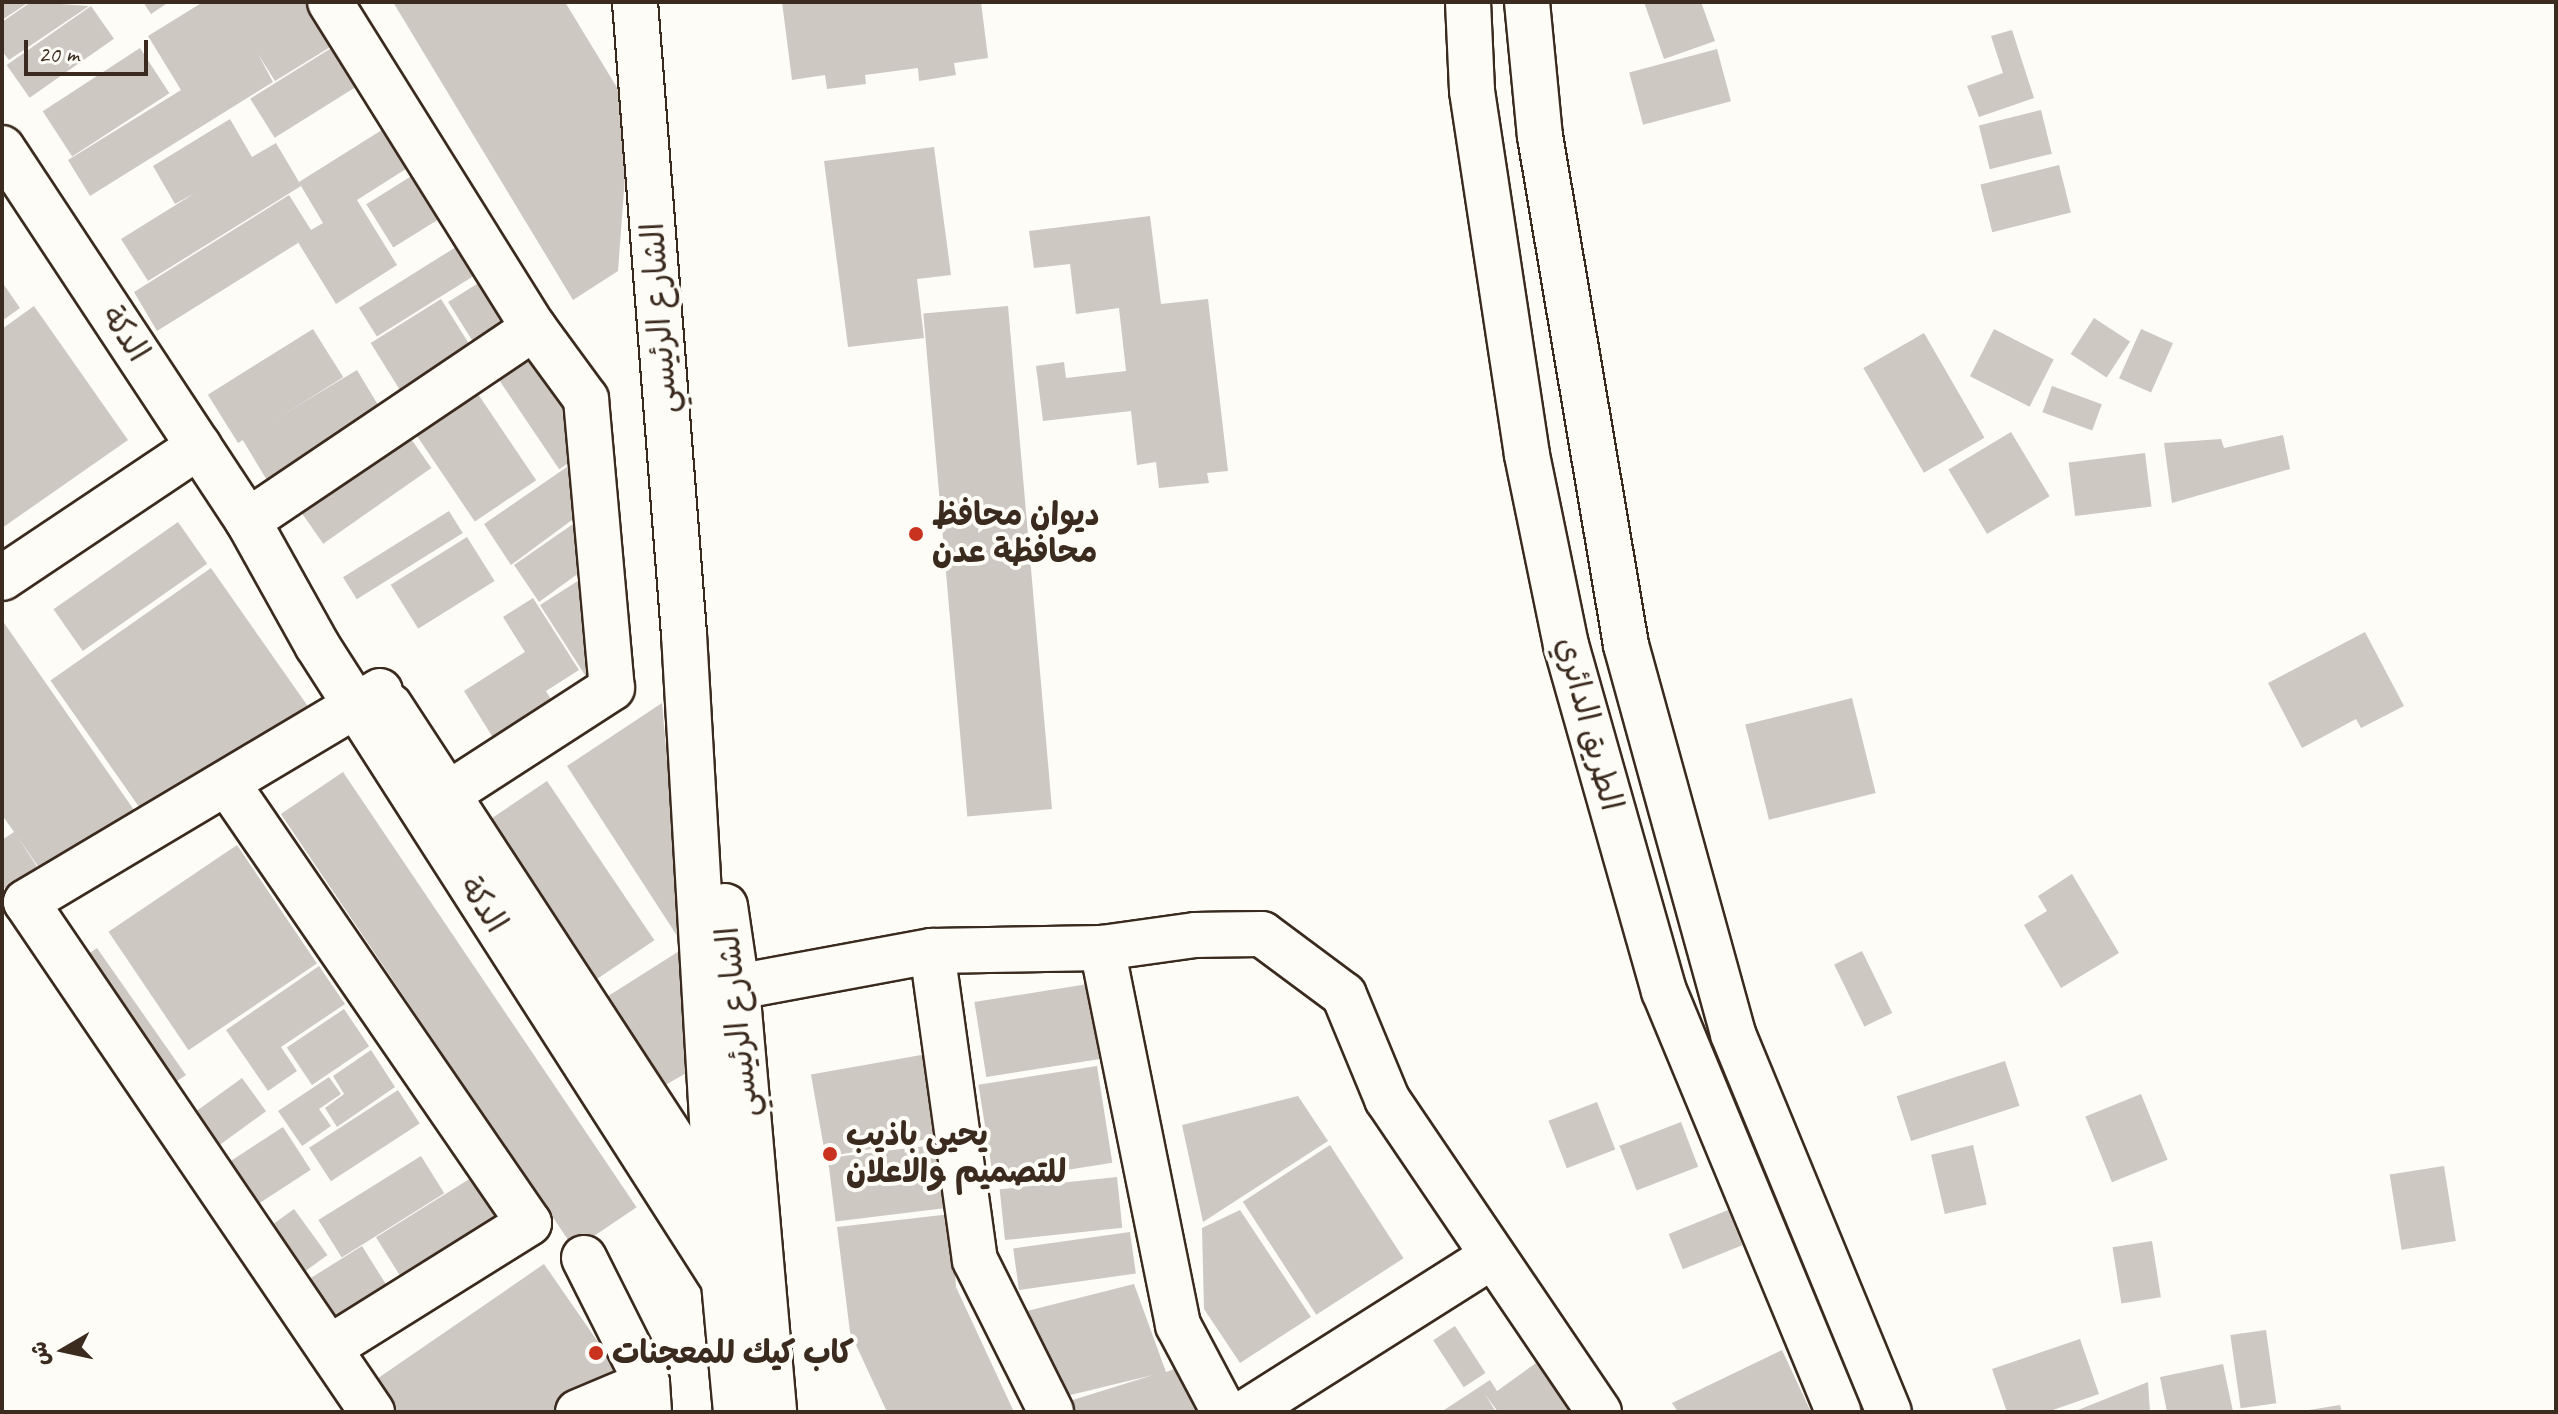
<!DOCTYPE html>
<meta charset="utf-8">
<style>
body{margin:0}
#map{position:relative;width:2558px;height:1414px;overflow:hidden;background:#fdfcf7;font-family:Caveat,"Playpen Sans Arabic",sans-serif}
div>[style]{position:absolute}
.building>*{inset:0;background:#cdc8c2;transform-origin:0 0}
.roads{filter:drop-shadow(2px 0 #3b2a1e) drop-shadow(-2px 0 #3b2a1e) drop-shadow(0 2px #3b2a1e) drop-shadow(0 -2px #3b2a1e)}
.minor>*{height:44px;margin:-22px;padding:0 22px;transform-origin:22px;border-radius:22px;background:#fdfcf7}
.major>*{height:44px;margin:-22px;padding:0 22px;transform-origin:22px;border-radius:22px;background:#fdfcf7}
.dots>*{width:22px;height:22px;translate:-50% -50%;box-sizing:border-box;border:4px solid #fdfcf7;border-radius:50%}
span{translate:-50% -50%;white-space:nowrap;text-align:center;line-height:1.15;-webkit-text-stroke:8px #fdfcf7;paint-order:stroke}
.street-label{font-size:32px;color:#3b2a1e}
.poi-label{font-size:32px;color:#3b2a1e;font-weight:700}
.left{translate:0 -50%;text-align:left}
.frame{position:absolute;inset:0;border:4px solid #3b2a1e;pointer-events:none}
.north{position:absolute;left:24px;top:1310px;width:80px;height:80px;-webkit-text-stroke:6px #fdfcf7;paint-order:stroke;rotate:261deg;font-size:22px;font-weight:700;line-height:32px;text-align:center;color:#3b2a1e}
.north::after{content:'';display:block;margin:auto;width:28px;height:36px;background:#3b2a1e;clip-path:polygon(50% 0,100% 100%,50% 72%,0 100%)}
.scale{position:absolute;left:24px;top:40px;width:124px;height:36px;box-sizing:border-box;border:4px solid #3b2a1e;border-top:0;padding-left:10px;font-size:24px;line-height:28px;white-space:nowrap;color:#3b2a1e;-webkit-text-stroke:6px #fdfcf7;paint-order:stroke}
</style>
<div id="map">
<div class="building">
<i style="clip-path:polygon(2px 2px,29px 2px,2px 20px)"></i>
<i style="clip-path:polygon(31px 2px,89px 6px,9px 60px,2px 51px,2px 22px)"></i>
<i style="clip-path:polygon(143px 2px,169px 2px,151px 14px)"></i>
<i style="clip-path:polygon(203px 2px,323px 2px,345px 38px,275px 81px,258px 54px,273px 82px,90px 196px,68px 160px,181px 90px,148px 36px)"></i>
<i style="clip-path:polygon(393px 2px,565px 2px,630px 109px,618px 271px,573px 300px)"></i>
<i style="clip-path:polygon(782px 2px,981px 2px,988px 58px,954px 63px,956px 75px,919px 81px,918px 68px,865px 75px,866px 84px,827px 89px,825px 75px,792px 80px)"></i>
<i style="clip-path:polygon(1644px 2px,1701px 2px,1715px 41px,1664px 59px)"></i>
<i style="left:91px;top:6px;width:40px;height:103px;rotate:55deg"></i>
<i style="clip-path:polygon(2012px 30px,2034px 98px,1979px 117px,1967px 86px,2003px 73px,1991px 36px)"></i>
<i style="left:341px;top:42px;width:46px;height:107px;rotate:58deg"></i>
<i style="left:140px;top:48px;width:54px;height:116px;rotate:57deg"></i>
<i style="left:1717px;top:49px;width:54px;height:91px;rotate:75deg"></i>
<i style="left:2041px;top:110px;width:45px;height:64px;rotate:76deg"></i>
<i style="clip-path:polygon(230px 119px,252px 157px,276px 143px,299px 182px,385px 128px,409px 167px,357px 200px,397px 265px,336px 304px,296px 239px,298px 243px,157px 331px,134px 292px,289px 195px,311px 230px,323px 223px,301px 186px,148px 281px,121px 239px,195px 193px,175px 204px,153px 166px)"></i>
<i style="clip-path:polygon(934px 147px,951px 275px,917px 279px,924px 338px,848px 347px,824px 161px)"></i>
<i style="left:2059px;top:165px;width:49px;height:81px;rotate:76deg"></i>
<i style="left:418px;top:172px;width:51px;height:61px;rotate:58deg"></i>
<i style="clip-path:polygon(1150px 216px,1161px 304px,1208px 299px,1228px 471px,1207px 473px,1209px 483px,1159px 488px,1156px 462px,1137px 465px,1131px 411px,1043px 421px,1036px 366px,1064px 362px,1066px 378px,1126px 371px,1119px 308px,1076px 314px,1070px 264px,1034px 268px,1029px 231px)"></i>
<i style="left:464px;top:242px;width:34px;height:124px;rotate:58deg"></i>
<i style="left:488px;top:277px;width:60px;height:47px;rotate:58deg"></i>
<i style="clip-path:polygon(2px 282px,20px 308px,2px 321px)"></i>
<i style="left:441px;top:299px;width:76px;height:83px;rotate:58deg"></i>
<i style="clip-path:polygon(34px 306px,128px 440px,2px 528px,2px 329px)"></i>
<i style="left:1008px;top:306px;width:505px;height:85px;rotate:85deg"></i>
<i style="left:2094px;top:318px;width:43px;height:43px;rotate:33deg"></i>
<i style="left:313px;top:329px;width:57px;height:124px;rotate:58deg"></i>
<i style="left:1994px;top:329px;width:67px;height:53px;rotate:27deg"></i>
<i style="left:2141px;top:329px;width:35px;height:54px;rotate:24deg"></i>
<i style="left:1924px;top:333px;width:121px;height:70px;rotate:60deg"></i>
<i style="left:543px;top:345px;width:112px;height:56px;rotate:56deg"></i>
<i style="left:357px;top:370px;width:57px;height:134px;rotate:59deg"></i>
<i style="left:2052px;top:386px;width:53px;height:28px;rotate:20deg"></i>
<i style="left:478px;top:394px;width:104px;height:74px;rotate:56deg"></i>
<i style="left:2011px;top:432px;width:75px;height:73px;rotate:59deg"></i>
<i style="clip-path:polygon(2283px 435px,2290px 469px,2172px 503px,2164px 443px,2221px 439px,2224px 448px)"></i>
<i style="left:409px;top:436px;width:39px;height:132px;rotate:55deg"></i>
<i style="clip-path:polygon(596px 447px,595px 503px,511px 565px,484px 524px)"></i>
<i style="left:2145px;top:453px;width:54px;height:77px;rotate:83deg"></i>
<i style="clip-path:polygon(599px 506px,605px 554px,539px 602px,514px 565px)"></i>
<i style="left:449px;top:511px;width:26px;height:125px;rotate:58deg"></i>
<i style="left:178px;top:522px;width:51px;height:152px;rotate:55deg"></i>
<i style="left:467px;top:537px;width:52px;height:90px;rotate:58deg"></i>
<i style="clip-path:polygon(606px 563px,592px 686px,540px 605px)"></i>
<i style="left:211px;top:568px;width:175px;height:196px;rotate:55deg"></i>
<i style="clip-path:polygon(533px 598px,579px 670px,546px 691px,558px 711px,500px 749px,464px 691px,525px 652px,503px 617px)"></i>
<i style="clip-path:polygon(2px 620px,159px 846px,123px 871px,110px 853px,55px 891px,17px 836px,51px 888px,20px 910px,2px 884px,2px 840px,14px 832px,2px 815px)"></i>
<i style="clip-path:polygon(2365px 632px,2404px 706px,2361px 728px,2356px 719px,2302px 748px,2268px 683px)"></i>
<i style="left:1852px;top:698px;width:98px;height:110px;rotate:76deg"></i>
<i style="clip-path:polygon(662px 703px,683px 945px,567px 766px)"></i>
<i style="left:343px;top:772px;width:525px;height:75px;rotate:56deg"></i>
<i style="left:547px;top:781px;width:192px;height:89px;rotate:56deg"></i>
<i style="left:237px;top:845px;width:143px;height:155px;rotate:56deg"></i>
<i style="clip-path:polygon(2072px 874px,2119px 953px,2061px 988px,2024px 925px,2047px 911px,2038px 896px)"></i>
<i style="left:97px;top:948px;width:155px;height:50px;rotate:55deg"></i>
<i style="clip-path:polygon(684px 948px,700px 1065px,662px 1087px,605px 998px)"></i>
<i style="left:1862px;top:951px;width:69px;height:31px;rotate:64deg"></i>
<i style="clip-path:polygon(319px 966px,345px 1004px,281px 1047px,297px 1071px,268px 1091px,226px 1030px)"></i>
<i style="left:1088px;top:984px;width:76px;height:115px;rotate:81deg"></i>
<i style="left:344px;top:1009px;width:45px;height:69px;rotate:56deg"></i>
<i style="clip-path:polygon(371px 1050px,395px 1087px,337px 1127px,325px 1108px,344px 1094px,333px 1076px)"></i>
<i style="left:938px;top:1052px;width:84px;height:129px;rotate:80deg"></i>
<i style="left:2005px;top:1061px;width:47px;height:114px;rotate:72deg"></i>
<i style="left:1097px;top:1066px;width:98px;height:120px;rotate:81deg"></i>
<i style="clip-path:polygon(329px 1077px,341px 1094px,319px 1109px,331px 1126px,302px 1146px,278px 1111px)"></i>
<i style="left:242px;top:1078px;width:41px;height:69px;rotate:54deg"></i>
<i style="left:398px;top:1090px;width:40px;height:106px;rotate:57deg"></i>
<i style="left:2141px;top:1094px;width:71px;height:60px;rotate:68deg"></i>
<i style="clip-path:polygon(1298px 1096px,1328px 1141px,1203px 1222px,1182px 1125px)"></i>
<i style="left:1597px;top:1102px;width:51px;height:52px;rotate:69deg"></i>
<i style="left:1681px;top:1122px;width:48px;height:66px;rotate:69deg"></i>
<i style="left:283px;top:1127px;width:51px;height:65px;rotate:57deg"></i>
<i style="left:942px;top:1144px;width:64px;height:115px;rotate:83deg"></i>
<i style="left:1330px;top:1145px;width:135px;height:104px;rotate:57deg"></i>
<i style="left:1973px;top:1145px;width:61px;height:43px;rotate:77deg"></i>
<i style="left:421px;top:1156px;width:44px;height:121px;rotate:58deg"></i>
<i style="left:2444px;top:1166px;width:76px;height:55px;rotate:81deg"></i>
<i style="left:1117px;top:1177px;width:51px;height:118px;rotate:84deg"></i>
<i style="left:471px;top:1178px;width:65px;height:112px;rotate:58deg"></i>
<i style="left:294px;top:1209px;width:57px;height:69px;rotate:54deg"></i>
<i style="clip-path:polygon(1240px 1210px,1311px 1317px,1240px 1363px,1204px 1309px,1202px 1228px)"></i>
<i style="left:1728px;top:1210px;width:38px;height:64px;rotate:68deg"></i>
<i style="clip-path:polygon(951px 1214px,956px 1287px,1014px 1412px,887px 1412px,850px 1332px,837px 1227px)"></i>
<i style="left:1130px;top:1232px;width:42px;height:118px;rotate:82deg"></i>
<i style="left:2152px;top:1241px;width:57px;height:40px;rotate:81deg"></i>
<i style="left:362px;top:1246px;width:75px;height:75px;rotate:58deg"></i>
<i style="clip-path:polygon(544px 1264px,623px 1378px,573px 1412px,387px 1412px,368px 1385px)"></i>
<i style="clip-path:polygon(1134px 1284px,1166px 1372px,1180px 1367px,1199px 1412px,1068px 1412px,1063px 1403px,1153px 1375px,1058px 1398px,1019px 1313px)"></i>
<i style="left:1455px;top:1326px;width:56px;height:26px;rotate:57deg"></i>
<i style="left:2266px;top:1330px;width:74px;height:36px;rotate:82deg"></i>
<i style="clip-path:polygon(2080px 1339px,2099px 1394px,2047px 1412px,2007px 1412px,1992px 1369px)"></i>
<i style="clip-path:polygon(1782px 1350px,1811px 1412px,1678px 1412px,1672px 1403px)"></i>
<i style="clip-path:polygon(1536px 1363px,1571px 1412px,1498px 1412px,1485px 1394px,1496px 1412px,1441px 1412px,1490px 1380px,1497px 1391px)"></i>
<i style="clip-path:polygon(2223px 1364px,2233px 1412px,2167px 1412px,2160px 1377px)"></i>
<i style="clip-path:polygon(2148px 1382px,2150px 1412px,2073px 1412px)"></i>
<i style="clip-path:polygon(2340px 1405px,2342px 1412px,2309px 1412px,2309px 1410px)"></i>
</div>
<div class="roads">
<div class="minor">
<i style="left:330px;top:2px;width:385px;rotate:58deg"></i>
<i style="left:534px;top:328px;width:88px;rotate:53.8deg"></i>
<i style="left:586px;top:399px;width:290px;rotate:84.9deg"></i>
<i style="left:612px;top:688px;width:193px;rotate:147.1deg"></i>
<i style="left:2px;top:148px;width:447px;rotate:56.6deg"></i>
<i style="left:248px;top:521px;width:142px;rotate:60.9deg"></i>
<i style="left:317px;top:645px;width:759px;rotate:57.38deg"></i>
<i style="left:248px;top:521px;width:345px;rotate:-34deg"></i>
<i style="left:2px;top:578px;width:237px;rotate:-33.8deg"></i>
<i style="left:390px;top:706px;width:598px;rotate:56.87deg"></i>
<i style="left:229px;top:786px;width:530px;rotate:55.53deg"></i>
<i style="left:529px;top:1223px;width:236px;rotate:148deg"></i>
<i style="left:1102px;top:948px;width:385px;rotate:78.6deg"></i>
<i style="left:1178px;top:1325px;width:98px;rotate:62.1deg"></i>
<i style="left:932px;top:951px;width:312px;rotate:82.1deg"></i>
<i style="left:975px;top:1260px;width:170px;rotate:63.4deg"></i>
<i style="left:737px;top:987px;width:198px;rotate:-10.5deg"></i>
<i style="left:932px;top:951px;width:170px;rotate:-1deg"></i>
<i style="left:1102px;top:948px;width:94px;rotate:-8deg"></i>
<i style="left:1195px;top:935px;width:67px;rotate:-0.9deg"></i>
<i style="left:1262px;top:934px;width:102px;rotate:36.6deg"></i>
<i style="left:1344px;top:995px;width:113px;rotate:67.5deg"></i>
<i style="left:1387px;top:1099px;width:378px;rotate:55.9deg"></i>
<i style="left:584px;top:1258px;width:140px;rotate:63.3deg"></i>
<i style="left:647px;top:1383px;width:29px;rotate:86deg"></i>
<i style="left:372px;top:1412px;width:616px;rotate:-124.15deg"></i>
<i style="left:26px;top:902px;width:412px;rotate:-30.8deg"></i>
<i style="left:578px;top:1412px;width:75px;rotate:-22.8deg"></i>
<i style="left:1246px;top:1412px;width:292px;rotate:-32.3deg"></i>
</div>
<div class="major">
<i style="left:635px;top:2px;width:634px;rotate:85.57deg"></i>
<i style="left:684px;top:634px;width:574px;rotate:86.7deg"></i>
<i style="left:717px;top:1207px;width:206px;rotate:84.7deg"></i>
<i style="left:1468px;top:2px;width:89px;rotate:87.4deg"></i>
<i style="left:1472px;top:91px;width:368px;rotate:81.4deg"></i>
<i style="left:1527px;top:455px;width:194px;rotate:78.4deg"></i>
<i style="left:1566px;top:645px;width:360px;rotate:74.2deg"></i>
<i style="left:1664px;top:991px;width:456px;rotate:67.5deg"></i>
<i style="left:1527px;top:2px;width:135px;rotate:84.5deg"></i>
<i style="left:1540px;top:136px;width:516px;rotate:80.41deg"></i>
<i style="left:1626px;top:645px;width:403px;rotate:74.6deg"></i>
<i style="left:1733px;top:1034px;width:409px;rotate:67.6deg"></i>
<i style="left:725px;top:906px;width:82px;rotate:81.6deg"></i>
<i style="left:737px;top:987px;width:427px;rotate:85deg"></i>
</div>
</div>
<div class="dots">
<i style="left:916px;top:534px;background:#c8321e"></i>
<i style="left:830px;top:1154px;background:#c8321e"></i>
<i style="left:596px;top:1353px;background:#c8321e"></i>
</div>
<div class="street-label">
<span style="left:660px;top:318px;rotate:-94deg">الشارع الرئيسي</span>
<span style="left:125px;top:334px;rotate:57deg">الدكة</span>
<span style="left:1589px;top:724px;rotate:75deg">الطريق الدائري</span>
<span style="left:483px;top:905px;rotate:57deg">الدكة</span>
<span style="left:738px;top:1022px;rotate:-96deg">الشارع الرئيسي</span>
</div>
<div class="poi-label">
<span class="left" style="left:932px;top:534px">ديوان محافظ<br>محافظة عدن</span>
<span class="left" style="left:846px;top:1154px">يحيى باذيب<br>للتصميم والاعلان</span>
<span class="left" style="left:612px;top:1353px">كاب كيك للمعجنات</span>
</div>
<div class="frame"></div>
<div class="north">ش</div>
<div class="scale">20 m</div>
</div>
